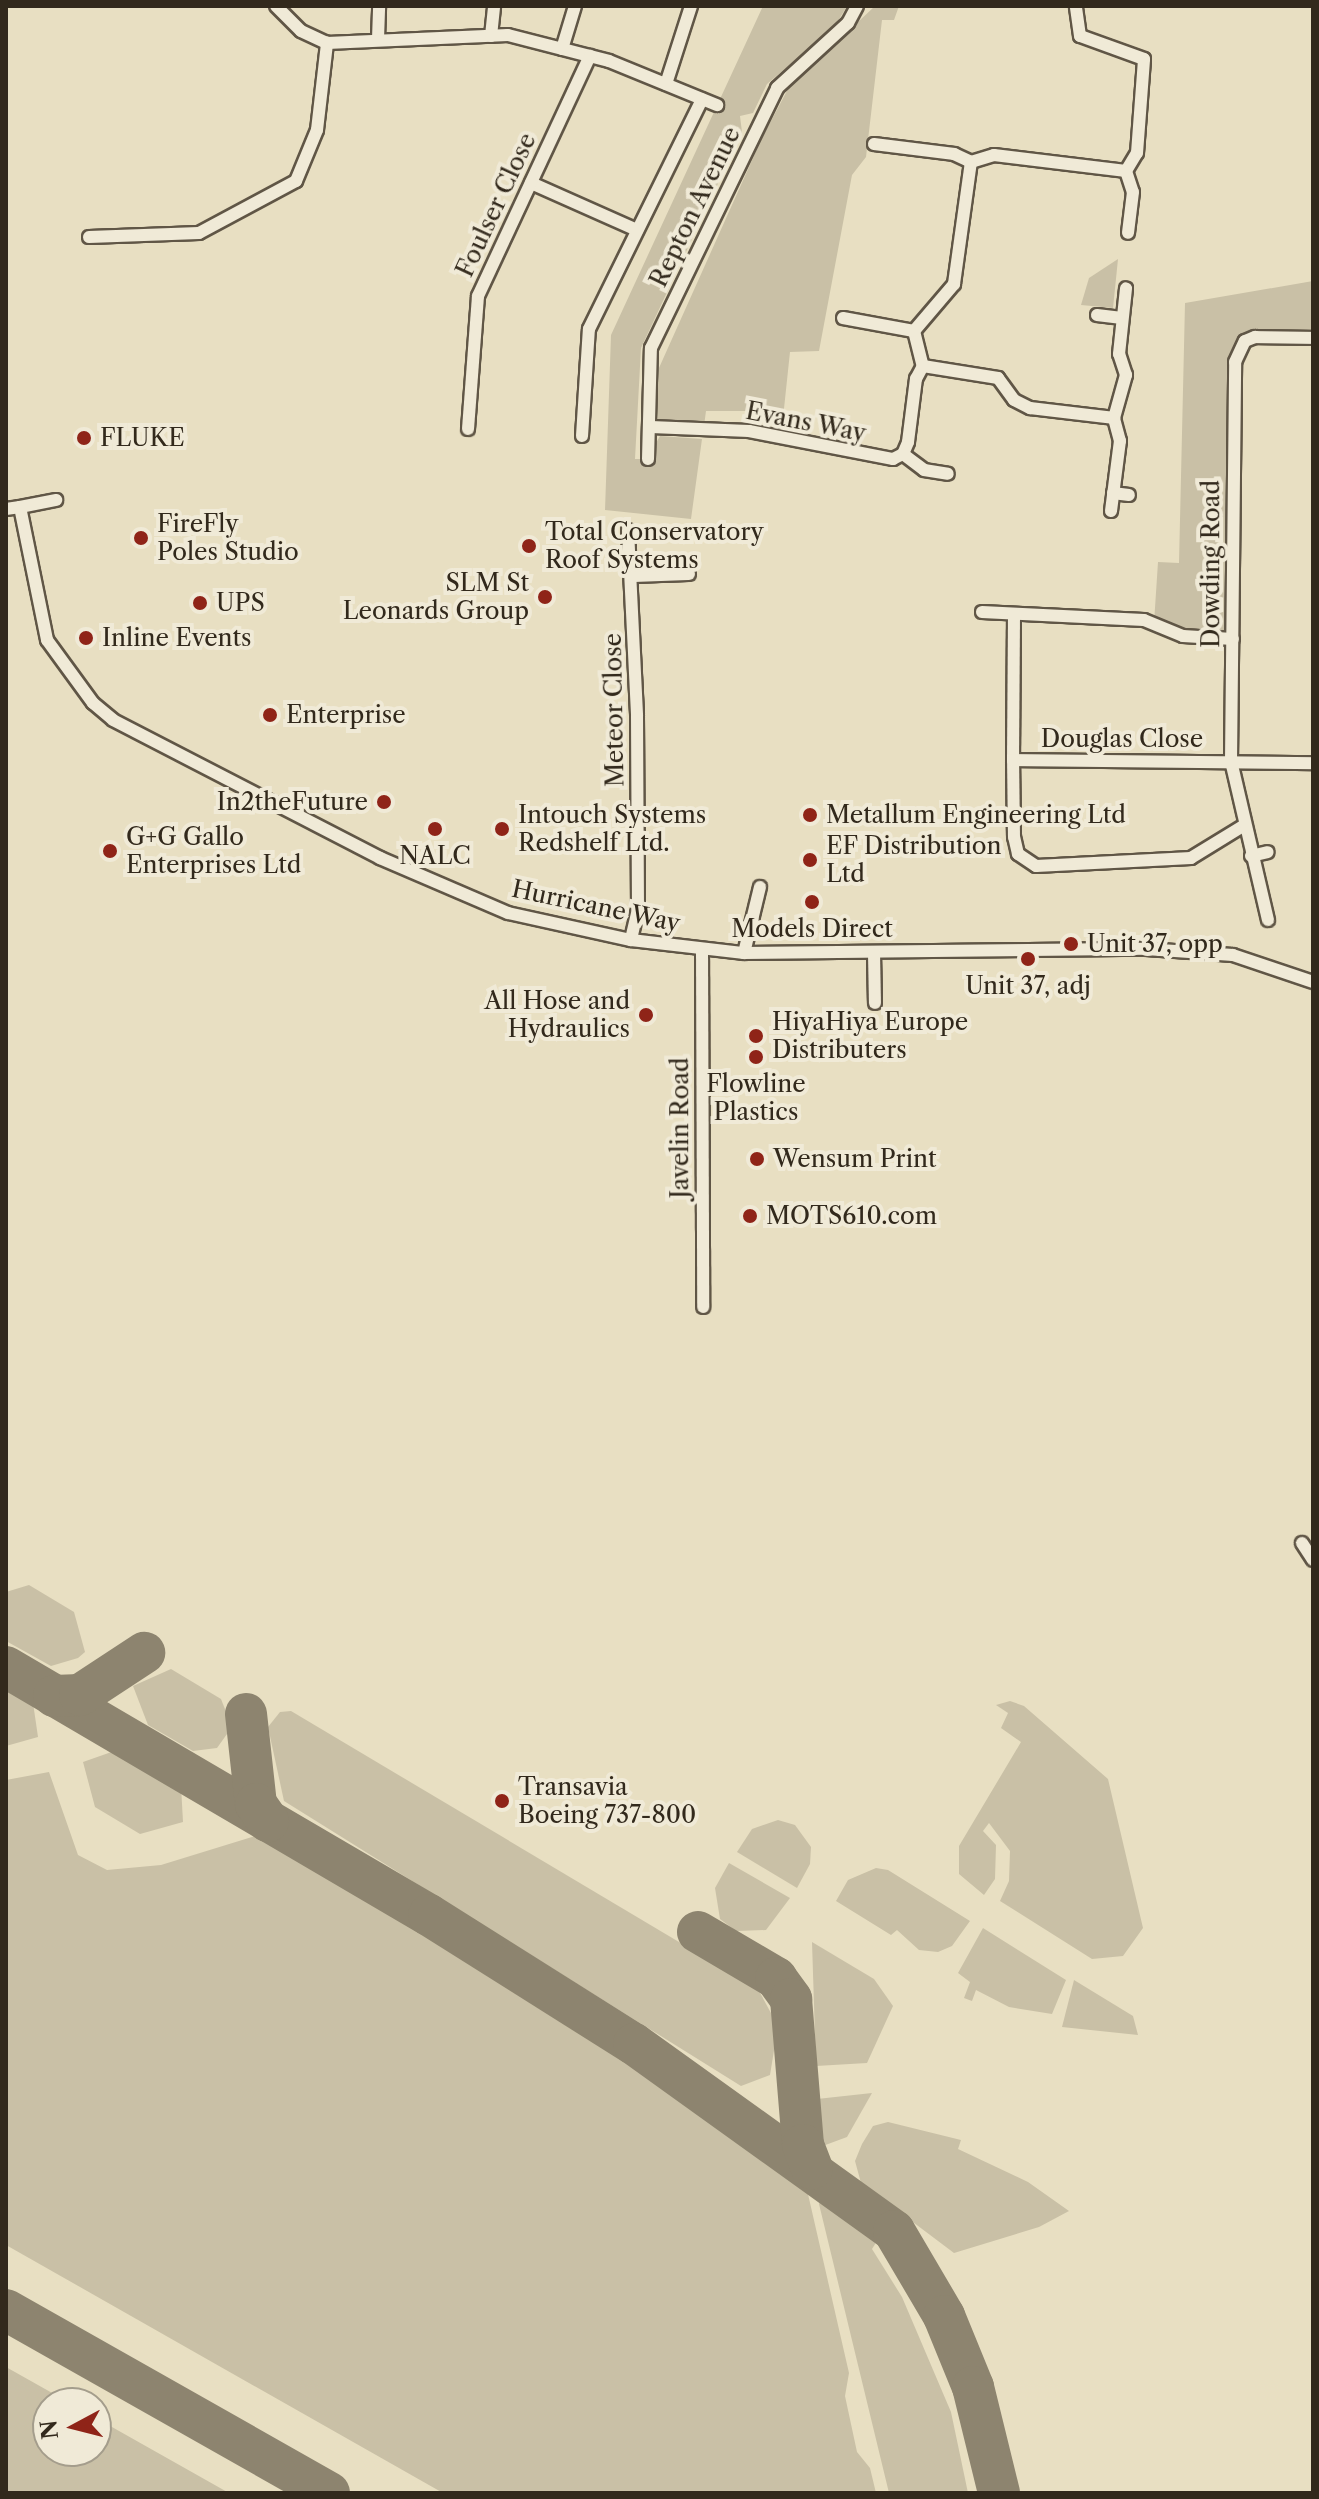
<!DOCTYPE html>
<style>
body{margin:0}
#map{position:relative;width:1319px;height:2499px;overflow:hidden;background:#e8dfc2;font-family:"Libre Caslon Text",serif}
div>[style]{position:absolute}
.green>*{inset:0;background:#c9c0a6}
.taxiway>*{height:42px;margin:-21px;padding:0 21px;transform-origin:21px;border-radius:21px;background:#8d846f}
.roads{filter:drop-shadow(2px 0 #605646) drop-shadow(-2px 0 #605646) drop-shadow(0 2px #605646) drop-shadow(0 -2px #605646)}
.minor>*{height:12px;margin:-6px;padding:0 6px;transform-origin:6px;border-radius:6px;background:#f0ead7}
.dots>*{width:22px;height:22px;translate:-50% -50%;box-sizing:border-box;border:4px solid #f0ead7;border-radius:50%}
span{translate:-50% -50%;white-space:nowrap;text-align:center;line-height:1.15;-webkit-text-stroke:8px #f0ead7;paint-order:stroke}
.street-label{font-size:24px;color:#32291c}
.poi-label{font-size:24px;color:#32291c}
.left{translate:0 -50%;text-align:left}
.right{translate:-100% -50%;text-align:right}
.frame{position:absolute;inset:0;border:8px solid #32291c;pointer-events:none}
.north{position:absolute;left:32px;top:2387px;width:80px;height:80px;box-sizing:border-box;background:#f0ead7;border:2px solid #a49d8c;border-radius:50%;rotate:263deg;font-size:22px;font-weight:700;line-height:32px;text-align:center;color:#32291c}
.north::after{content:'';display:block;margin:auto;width:28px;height:36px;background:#8f2418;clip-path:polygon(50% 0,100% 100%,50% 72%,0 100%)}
</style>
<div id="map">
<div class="green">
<i style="clip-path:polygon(763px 6px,847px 6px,835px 26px,767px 84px,753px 113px,740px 116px,742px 132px,641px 348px,635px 459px,647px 459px,660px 436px,702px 439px,691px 519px,605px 510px,611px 335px)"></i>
<i style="clip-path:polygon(875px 6px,899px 6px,894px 20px,882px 20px,866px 157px,852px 175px,819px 351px,790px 352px,783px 418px,752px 411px,706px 411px,704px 426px,659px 425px,650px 416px,650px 388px,762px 138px,789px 87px)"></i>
<i style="clip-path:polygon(1118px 259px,1113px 308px,1081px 305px,1089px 278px)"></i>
<i style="clip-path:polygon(1313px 281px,1313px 337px,1255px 337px,1238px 351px,1233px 639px,1183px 636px,1154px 623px,1158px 562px,1179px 563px,1185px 303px)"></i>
<i style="clip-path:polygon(29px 1585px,74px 1612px,85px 1652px,78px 1658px,51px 1666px,6px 1641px,6px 1592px)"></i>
<i style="clip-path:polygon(171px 1669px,221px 1699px,232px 1727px,217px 1748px,193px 1751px,148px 1725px,133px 1686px)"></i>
<i style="clip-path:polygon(6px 1681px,32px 1696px,38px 1737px,6px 1746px)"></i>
<i style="clip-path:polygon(1010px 1701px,1024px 1706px,1108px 1779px,1143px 1928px,1123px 1956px,1092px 1959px,1000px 1901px,1009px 1881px,1010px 1851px,989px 1823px,983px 1831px,996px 1845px,995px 1879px,984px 1895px,959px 1874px,959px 1846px,1021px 1742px,1001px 1728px,1008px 1713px,996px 1705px)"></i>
<i style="clip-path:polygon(291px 1711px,758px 1989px,778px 2026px,770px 2075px,741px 2086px,284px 1801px,268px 1727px,280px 1712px)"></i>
<i style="clip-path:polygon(120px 1749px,181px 1786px,183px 1822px,140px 1834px,95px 1807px,83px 1762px)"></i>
<i style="clip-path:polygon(49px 1772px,78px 1855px,107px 1870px,161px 1865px,265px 1833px,555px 2008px,805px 2181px,849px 2373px,845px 2396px,857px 2452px,870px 2468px,876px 2493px,443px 2493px,6px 2245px,6px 1780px)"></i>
<i style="clip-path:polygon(778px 1820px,795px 1825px,811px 1847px,810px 1864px,797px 1888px,737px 1852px,752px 1829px)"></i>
<i style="clip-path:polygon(729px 1863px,790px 1898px,766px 1930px,736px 1931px,720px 1919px,715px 1888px)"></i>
<i style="clip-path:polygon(876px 1868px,888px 1870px,970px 1921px,952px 1946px,938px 1952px,919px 1950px,897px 1930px,891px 1935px,836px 1901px,848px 1880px)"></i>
<i style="clip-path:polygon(983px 1928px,1066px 1980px,1052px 2014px,1009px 2007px,976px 1990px,972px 2001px,964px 1998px,970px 1982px,958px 1973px)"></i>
<i style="clip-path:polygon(812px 1942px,874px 1979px,893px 2006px,867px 2063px,816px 2066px)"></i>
<i style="clip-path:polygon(1074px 1980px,1133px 2016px,1138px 2035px,1062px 2027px)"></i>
<i style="clip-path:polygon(872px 2093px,847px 2137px,820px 2147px,817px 2099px)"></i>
<i style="clip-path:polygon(888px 2122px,961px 2140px,958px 2149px,1028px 2182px,1069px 2211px,1039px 2227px,954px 2253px,861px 2183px,855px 2161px,862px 2144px,873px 2126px)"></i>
<i style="clip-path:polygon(823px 2196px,877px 2241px,872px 2249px,902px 2297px,951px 2412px,968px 2493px,889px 2493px,819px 2204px)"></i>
<i style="clip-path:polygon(6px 2367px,70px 2403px,48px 2403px,48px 2451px,96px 2451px,96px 2418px,229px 2493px,6px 2493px)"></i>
</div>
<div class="taxiway">
<i style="left:6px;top:1667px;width:490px;rotate:30.4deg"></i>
<i style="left:429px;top:1915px;width:242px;rotate:32.2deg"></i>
<i style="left:634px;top:2044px;width:320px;rotate:35.7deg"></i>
<i style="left:894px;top:2231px;width:99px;rotate:59.5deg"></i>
<i style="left:944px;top:2316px;width:77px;rotate:67.8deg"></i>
<i style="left:973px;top:2387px;width:109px;rotate:76.2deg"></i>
<i style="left:54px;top:1696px;width:26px;rotate:-2deg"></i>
<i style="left:80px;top:1695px;width:77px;rotate:-33.3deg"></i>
<i style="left:246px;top:1714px;width:91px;rotate:83.7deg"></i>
<i style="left:256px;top:1804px;width:21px;rotate:55deg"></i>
<i style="left:698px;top:1932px;width:91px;rotate:30.5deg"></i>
<i style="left:776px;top:1978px;width:26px;rotate:54deg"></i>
<i style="left:791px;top:1999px;width:146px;rotate:85.3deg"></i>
<i style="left:803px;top:2145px;width:25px;rotate:69deg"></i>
<i style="left:6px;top:2310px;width:371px;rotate:29.5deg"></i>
</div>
<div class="roads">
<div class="minor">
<i style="left:276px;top:6px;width:35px;rotate:45deg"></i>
<i style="left:301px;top:31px;width:29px;rotate:25deg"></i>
<i style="left:327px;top:43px;width:181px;rotate:-2.5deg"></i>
<i style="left:508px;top:35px;width:104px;rotate:14.4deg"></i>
<i style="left:609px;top:61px;width:117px;rotate:22.2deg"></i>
<i style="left:491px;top:36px;width:30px;rotate:-84deg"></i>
<i style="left:378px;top:39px;width:33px;rotate:-88deg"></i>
<i style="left:562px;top:49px;width:45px;rotate:-73.2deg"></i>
<i style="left:666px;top:84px;width:82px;rotate:-72.2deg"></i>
<i style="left:874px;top:144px;width:81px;rotate:7.1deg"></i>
<i style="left:954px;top:154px;width:19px;rotate:25deg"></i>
<i style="left:971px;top:162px;width:24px;rotate:-17deg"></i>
<i style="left:994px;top:155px;width:133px;rotate:6.9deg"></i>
<i style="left:1126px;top:171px;width:21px;rotate:-59deg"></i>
<i style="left:1137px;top:153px;width:94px;rotate:-85.7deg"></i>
<i style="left:1144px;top:59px;width:68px;rotate:-160.2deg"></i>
<i style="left:1080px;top:36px;width:30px;rotate:-98deg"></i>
<i style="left:1126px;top:171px;width:22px;rotate:72deg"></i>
<i style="left:1133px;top:192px;width:41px;rotate:97deg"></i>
<i style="left:531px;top:183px;width:116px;rotate:23.9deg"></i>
<i style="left:89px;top:237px;width:110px;rotate:-2.1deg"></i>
<i style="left:199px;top:233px;width:110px;rotate:-28.2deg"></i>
<i style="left:296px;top:181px;width:55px;rotate:-67.6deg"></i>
<i style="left:317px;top:130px;width:88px;rotate:-83.4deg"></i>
<i style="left:1097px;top:315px;width:25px;rotate:7deg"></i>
<i style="left:843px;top:318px;width:72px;rotate:10.4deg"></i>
<i style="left:914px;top:331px;width:36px;rotate:76deg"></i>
<i style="left:923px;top:366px;width:76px;rotate:9.1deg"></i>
<i style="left:998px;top:378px;width:27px;rotate:54deg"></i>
<i style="left:1014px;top:400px;width:18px;rotate:27deg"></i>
<i style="left:1030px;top:408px;width:85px;rotate:6.8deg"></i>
<i style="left:1114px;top:418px;width:45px;rotate:-74.4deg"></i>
<i style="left:1126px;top:375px;width:22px;rotate:-108deg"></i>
<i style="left:1119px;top:354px;width:66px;rotate:-83.9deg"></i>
<i style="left:914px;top:331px;width:62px;rotate:-49.6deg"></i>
<i style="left:954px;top:284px;width:123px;rotate:-82.1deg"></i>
<i style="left:651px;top:427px;width:98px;rotate:2.3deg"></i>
<i style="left:749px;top:431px;width:147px;rotate:11deg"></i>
<i style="left:893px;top:459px;width:11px;rotate:-27deg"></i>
<i style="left:903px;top:454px;width:13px;rotate:-67deg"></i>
<i style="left:908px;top:442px;width:64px;rotate:-82.8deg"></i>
<i style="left:916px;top:379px;width:15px;rotate:-62deg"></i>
<i style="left:468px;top:429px;width:133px;rotate:-85.7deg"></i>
<i style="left:478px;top:296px;width:265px;rotate:-65deg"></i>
<i style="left:582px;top:436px;width:107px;rotate:-86.3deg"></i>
<i style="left:589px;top:329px;width:256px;rotate:-63.8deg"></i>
<i style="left:903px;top:454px;width:26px;rotate:37deg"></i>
<i style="left:924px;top:470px;width:24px;rotate:9deg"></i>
<i style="left:648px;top:459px;width:111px;rotate:-88.5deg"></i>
<i style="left:651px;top:348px;width:289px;rotate:-64.1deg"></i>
<i style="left:777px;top:88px;width:96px;rotate:-42.5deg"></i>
<i style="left:848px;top:23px;width:19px;rotate:-62deg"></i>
<i style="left:1113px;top:493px;width:16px;rotate:7deg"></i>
<i style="left:20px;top:507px;width:37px;rotate:-11deg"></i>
<i style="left:6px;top:509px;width:14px;rotate:-8deg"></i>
<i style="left:20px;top:507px;width:136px;rotate:78.5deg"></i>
<i style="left:47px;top:640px;width:78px;rotate:53.9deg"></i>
<i style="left:93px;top:703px;width:26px;rotate:40deg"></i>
<i style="left:113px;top:720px;width:301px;rotate:27.3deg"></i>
<i style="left:380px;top:858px;width:139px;rotate:23.3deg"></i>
<i style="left:508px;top:913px;width:126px;rotate:12.4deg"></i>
<i style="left:631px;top:940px;width:114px;rotate:6.6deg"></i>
<i style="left:744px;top:953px;width:402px;rotate:-0.6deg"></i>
<i style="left:1146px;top:949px;width:87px;rotate:3.9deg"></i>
<i style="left:1233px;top:955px;width:84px;rotate:18.6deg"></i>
<i style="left:1111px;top:511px;width:71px;rotate:-82.7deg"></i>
<i style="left:1120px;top:441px;width:24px;rotate:-105deg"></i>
<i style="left:628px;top:530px;width:186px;rotate:87.2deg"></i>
<i style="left:637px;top:716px;width:193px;rotate:89.7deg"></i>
<i style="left:638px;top:909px;width:32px;rotate:103deg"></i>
<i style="left:633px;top:576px;width:56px;rotate:-2deg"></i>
<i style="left:982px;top:612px;width:162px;rotate:2.8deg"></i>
<i style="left:1144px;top:620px;width:42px;rotate:22.3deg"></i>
<i style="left:1183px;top:636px;width:50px;rotate:3.4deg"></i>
<i style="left:1013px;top:760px;width:146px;rotate:-89.6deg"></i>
<i style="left:1243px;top:826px;width:61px;rotate:148.4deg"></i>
<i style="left:1191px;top:858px;width:155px;rotate:177deg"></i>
<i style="left:1036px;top:866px;width:22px;rotate:-146deg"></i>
<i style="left:1018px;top:854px;width:17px;rotate:-103deg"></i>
<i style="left:1014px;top:837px;width:77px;rotate:-90.7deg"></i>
<i style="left:1013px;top:760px;width:300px;rotate:0.6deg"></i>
<i style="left:1251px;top:856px;width:17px;rotate:-13deg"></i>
<i style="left:1268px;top:920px;width:163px;rotate:-103.1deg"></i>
<i style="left:1231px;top:761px;width:399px;rotate:-89.4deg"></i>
<i style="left:1235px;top:362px;width:23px;rotate:-65deg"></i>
<i style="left:1245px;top:341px;width:11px;rotate:-22deg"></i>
<i style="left:1255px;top:337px;width:58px;rotate:1deg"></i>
<i style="left:702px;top:949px;width:358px;rotate:89.8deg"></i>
<i style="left:744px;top:953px;width:68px;rotate:-76.4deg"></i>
<i style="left:874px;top:953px;width:50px;rotate:88.9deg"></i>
<i style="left:1302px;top:1543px;width:20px;rotate:57deg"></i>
</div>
</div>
<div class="dots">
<i style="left:84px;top:438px;background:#8f2418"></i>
<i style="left:141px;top:538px;background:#8f2418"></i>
<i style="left:529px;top:546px;background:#8f2418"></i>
<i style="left:545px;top:597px;background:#8f2418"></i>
<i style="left:200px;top:603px;background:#8f2418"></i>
<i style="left:86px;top:638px;background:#8f2418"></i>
<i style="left:270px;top:715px;background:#8f2418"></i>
<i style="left:384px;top:802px;background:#8f2418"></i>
<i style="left:810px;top:815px;background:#8f2418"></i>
<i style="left:435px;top:829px;background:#8f2418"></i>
<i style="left:502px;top:829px;background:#8f2418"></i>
<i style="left:110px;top:851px;background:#8f2418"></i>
<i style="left:810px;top:860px;background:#8f2418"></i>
<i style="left:812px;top:902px;background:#8f2418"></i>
<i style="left:1071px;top:944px;background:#8f2418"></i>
<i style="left:1028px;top:959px;background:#8f2418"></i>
<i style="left:646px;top:1015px;background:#8f2418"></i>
<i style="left:756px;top:1036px;background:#8f2418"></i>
<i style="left:756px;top:1057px;background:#8f2418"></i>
<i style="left:757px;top:1159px;background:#8f2418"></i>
<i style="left:750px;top:1216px;background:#8f2418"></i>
<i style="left:502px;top:1801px;background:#8f2418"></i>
</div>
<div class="street-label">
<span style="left:496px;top:205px;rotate:-65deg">Foulser Close</span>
<span style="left:695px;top:207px;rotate:-64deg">Repton Avenue</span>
<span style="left:806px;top:422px;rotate:11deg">Evans Way</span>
<span style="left:1211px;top:564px;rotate:-90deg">Dowding Road</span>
<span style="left:614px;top:710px;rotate:-91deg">Meteor Close</span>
<span style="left:1122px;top:739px">Douglas Close</span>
<span style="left:596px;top:906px;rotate:12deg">Hurricane Way</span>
<span style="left:680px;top:1128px;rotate:-90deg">Javelin Road</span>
</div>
<div class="poi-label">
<span class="left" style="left:100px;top:438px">FLUKE</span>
<span class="left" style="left:157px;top:538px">FireFly<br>Poles Studio</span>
<span class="left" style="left:545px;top:546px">Total Conservatory<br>Roof Systems</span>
<span class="right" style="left:529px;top:597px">SLM St<br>Leonards Group</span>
<span class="left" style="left:216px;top:603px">UPS</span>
<span class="left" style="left:102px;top:638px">Inline Events</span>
<span class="left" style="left:286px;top:715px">Enterprise</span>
<span class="right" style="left:368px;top:802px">In2theFuture</span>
<span class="left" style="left:518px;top:829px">Intouch Systems<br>Redshelf Ltd.</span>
<span class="left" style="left:826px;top:815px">Metallum Engineering Ltd</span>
<span class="left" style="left:126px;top:851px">G+G Gallo<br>Enterprises Ltd</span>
<span class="left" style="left:826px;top:860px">EF Distribution<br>Ltd</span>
<span style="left:435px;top:856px">NALC</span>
<span style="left:812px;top:929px">Models Direct</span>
<span class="left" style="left:1087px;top:944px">Unit 37, opp</span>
<span style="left:1028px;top:986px">Unit 37, adj</span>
<span class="right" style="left:630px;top:1015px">All Hose and<br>Hydraulics</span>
<span class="left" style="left:772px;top:1036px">HiyaHiya Europe<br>Distributers</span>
<span style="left:756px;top:1098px">Flowline<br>Plastics</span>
<span class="left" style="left:773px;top:1159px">Wensum Print</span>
<span class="left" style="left:766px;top:1216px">MOTS610.com</span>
<span class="left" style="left:518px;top:1801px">Transavia<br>Boeing 737-800</span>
</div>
<div class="frame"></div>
<div class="north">N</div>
</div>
